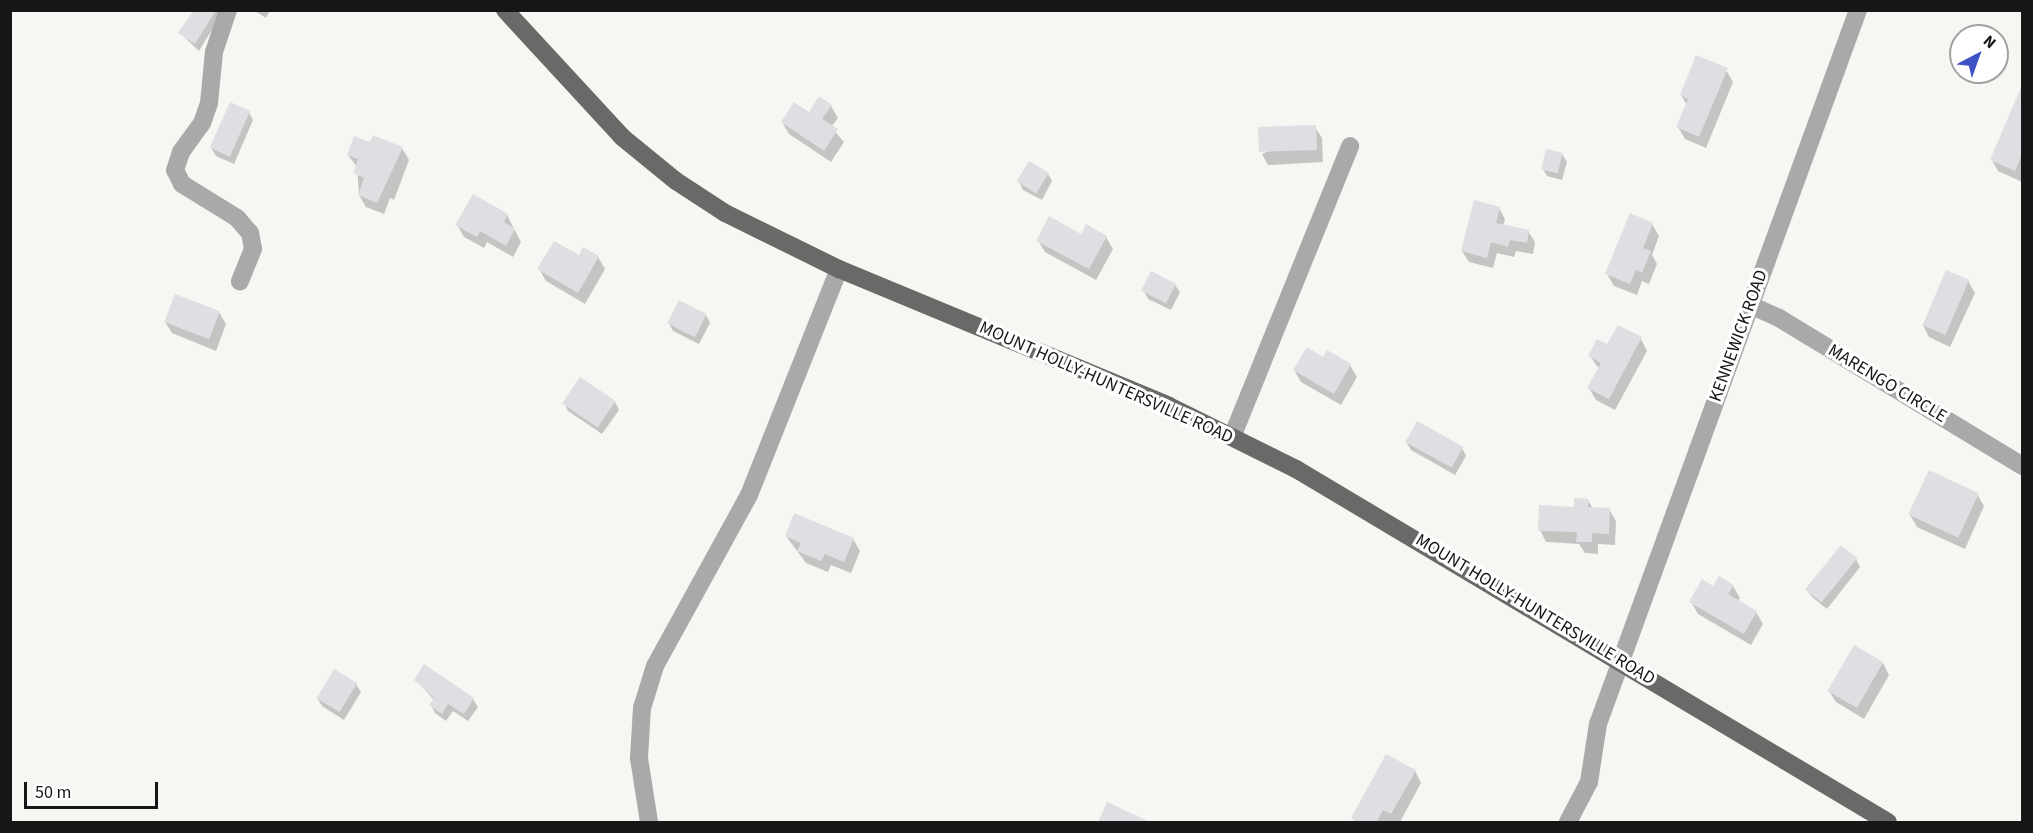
<!DOCTYPE html>
<style>
body{margin:0}
#map{position:relative;width:2033px;height:833px;overflow:hidden;background:#f5f7f3;font-family:"Source Sans 3",sans-serif}
div>[style]{position:absolute}
.shadow>*{inset:0;background:#0003}
.building>*{inset:0;background:#dddfe3;transform-origin:0 0}
.minor>*{height:18px;margin:-9px;padding:0 9px;transform-origin:9px;border-radius:9px;background:#a8a9a8}
.major>*{height:18px;margin:-9px;padding:0 9px;transform-origin:9px;border-radius:9px;background:#686a67}
span{translate:-50% -50%;white-space:nowrap;text-align:center;line-height:1.15;-webkit-text-stroke:6px #fff;paint-order:stroke}
.street-label{font-size:18px;color:#151615}
.frame{position:absolute;inset:0;border:12px solid #151615;pointer-events:none}
.north{position:absolute;left:1949px;top:24px;width:60px;height:60px;box-sizing:border-box;background:#fff;border:2px solid #a1a2a1;border-radius:50%;rotate:41deg;font-size:16px;font-weight:700;line-height:24px;text-align:center;color:#151615}
.north::after{content:'';display:block;margin:auto;width:21px;height:27px;background:#3d52c4;clip-path:polygon(50% 0,100% 100%,50% 72%,0 100%)}
.scale{position:absolute;left:24px;top:782px;width:134px;height:27px;box-sizing:border-box;border:3px solid #151615;border-top:0;padding-left:8px;font-size:18px;line-height:21px;white-space:nowrap;color:#151615;-webkit-text-stroke:4px #fff;paint-order:stroke}
</style>
<div id="map">
<div class="shadow">
<i style="clip-path:polygon(196px 10px,224px 10px,199px 51px,180px 33px)"></i>
<i style="clip-path:polygon(253px 10px,270px 10px,266px 18px)"></i>
<i style="clip-path:polygon(1726px 70px,1733px 82px,1706px 148px,1685px 139px,1678px 127px,1687px 105px,1681px 95px)"></i>
<i style="clip-path:polygon(2020px 96px,2022px 97px,2022px 182px,1998px 171px,1992px 160px)"></i>
<i style="clip-path:polygon(831px 106px,838px 118px,831px 127px,844px 142px,831px 162px,789px 134px,782px 122px)"></i>
<i style="clip-path:polygon(249px 112px,253px 120px,234px 164px,216px 156px,211px 148px)"></i>
<i style="clip-path:polygon(1315px 127px,1322px 138px,1323px 162px,1268px 165px,1262px 154px)"></i>
<i style="clip-path:polygon(402px 148px,409px 160px,394px 200px,390px 198px,384px 214px,366px 207px,359px 195px,357px 167px,348px 155px)"></i>
<i style="clip-path:polygon(1562px 154px,1567px 162px,1562px 180px,1547px 176px,1543px 169px)"></i>
<i style="clip-path:polygon(1048px 174px,1052px 181px,1042px 200px,1023px 190px,1019px 182px)"></i>
<i style="clip-path:polygon(473px 196px,507px 215px,521px 242px,513px 257px,487px 242px,484px 248px,464px 237px,457px 225px)"></i>
<i style="clip-path:polygon(1499px 208px,1505px 219px,1503px 226px,1528px 231px,1535px 242px,1533px 254px,1516px 251px,1514px 257px,1497px 253px,1493px 268px,1469px 262px,1462px 251px)"></i>
<i style="clip-path:polygon(1652px 224px,1659px 236px,1652px 255px,1657px 264px,1649px 284px,1642px 281px,1637px 295px,1614px 286px,1607px 274px)"></i>
<i style="clip-path:polygon(1106px 237px,1113px 249px,1096px 280px,1045px 252px,1038px 241px)"></i>
<i style="clip-path:polygon(584px 249px,598px 257px,605px 269px,585px 304px,546px 281px,539px 269px,579px 257px)"></i>
<i style="clip-path:polygon(1968px 281px,1975px 293px,1950px 347px,1929px 337px,1923px 325px)"></i>
<i style="clip-path:polygon(1175px 285px,1180px 292px,1171px 310px,1148px 299px,1144px 291px)"></i>
<i style="clip-path:polygon(219px 312px,226px 324px,216px 351px,172px 333px,165px 322px)"></i>
<i style="clip-path:polygon(706px 315px,710px 323px,699px 344px,673px 331px,669px 323px)"></i>
<i style="clip-path:polygon(1641px 339px,1647px 351px,1615px 410px,1596px 400px,1589px 388px,1599px 369px,1590px 356px,1608px 346px)"></i>
<i style="clip-path:polygon(1327px 352px,1350px 365px,1357px 377px,1341px 405px,1301px 382px,1294px 370px,1323px 359px)"></i>
<i style="clip-path:polygon(615px 402px,619px 410px,602px 434px,568px 411px,564px 403px)"></i>
<i style="clip-path:polygon(1406px 442px,1462px 448px,1466px 456px,1455px 475px,1411px 450px)"></i>
<i style="clip-path:polygon(1977px 494px,1984px 506px,1965px 549px,1917px 527px,1910px 515px)"></i>
<i style="clip-path:polygon(1588px 500px,1593px 509px,1609px 509px,1616px 521px,1615px 545px,1598px 544px,1598px 554px,1585px 553px,1579px 544px,1546px 542px,1540px 530px)"></i>
<i style="clip-path:polygon(786px 536px,853px 539px,860px 551px,851px 573px,831px 565px,828px 572px,806px 563px)"></i>
<i style="clip-path:polygon(1856px 559px,1860px 567px,1827px 609px,1812px 597px,1807px 590px)"></i>
<i style="clip-path:polygon(1733px 586px,1740px 598px,1738px 601px,1756px 612px,1763px 624px,1751px 645px,1698px 614px,1691px 602px,1714px 588px)"></i>
<i style="clip-path:polygon(1883px 663px,1889px 675px,1864px 719px,1836px 702px,1829px 691px)"></i>
<i style="clip-path:polygon(334px 671px,356px 684px,361px 692px,344px 720px,322px 706px,317px 698px)"></i>
<i style="clip-path:polygon(416px 680px,473px 699px,478px 707px,468px 721px,453px 711px,446px 721px,435px 713px,431px 705px,434px 700px)"></i>
<i style="clip-path:polygon(1415px 771px,1421px 783px,1400px 822px,1356px 822px,1353px 818px)"></i>
<i style="clip-path:polygon(1108px 804px,1138px 819px,1141px 822px,1099px 822px)"></i>
</div>
<div class="building">
<i style="clip-path:polygon(194px 10px,216px 10px,195px 44px,178px 33px)"></i>
<i style="clip-path:polygon(1696px 55px,1728px 68px,1699px 137px,1676px 127px,1688px 99px,1680px 95px)"></i>
<i style="clip-path:polygon(2022px 85px,2022px 154px,2015px 171px,1990px 160px)"></i>
<i style="clip-path:polygon(819px 96px,832px 105px,822px 119px,838px 129px,824px 151px,781px 122px,794px 102px,809px 112px)"></i>
<i style="left:230px;top:102px;width:22px;height:50px;rotate:24deg"></i>
<i style="left:1316px;top:125px;width:25px;height:58px;rotate:88deg"></i>
<i style="clip-path:polygon(373px 135px,403px 147px,377px 203px,358px 195px,364px 178px,353px 173px,358px 159px,347px 155px,354px 136px,370px 142px)"></i>
<i style="left:1546px;top:149px;width:17px;height:21px;rotate:13deg"></i>
<i style="left:1029px;top:161px;width:23px;height:24px;rotate:31deg"></i>
<i style="clip-path:polygon(473px 194px,508px 214px,504px 222px,515px 229px,506px 246px,480px 231px,477px 237px,455px 225px)"></i>
<i style="clip-path:polygon(1474px 200px,1500px 207px,1496px 223px,1529px 230px,1527px 243px,1510px 240px,1508px 247px,1491px 242px,1487px 258px,1461px 251px)"></i>
<i style="clip-path:polygon(1630px 213px,1653px 223px,1643px 248px,1651px 251px,1642px 273px,1636px 270px,1630px 284px,1605px 274px)"></i>
<i style="clip-path:polygon(1049px 216px,1081px 234px,1086px 224px,1107px 236px,1089px 269px,1036px 241px)"></i>
<i style="clip-path:polygon(554px 241px,579px 255px,583px 247px,599px 256px,578px 293px,537px 269px)"></i>
<i style="left:1946px;top:270px;width:25px;height:60px;rotate:23deg"></i>
<i style="left:1151px;top:271px;width:28px;height:22px;rotate:27deg"></i>
<i style="left:175px;top:294px;width:48px;height:30px;rotate:21deg"></i>
<i style="left:679px;top:300px;width:31px;height:26px;rotate:27deg"></i>
<i style="clip-path:polygon(1618px 325px,1642px 337px,1609px 399px,1587px 388px,1601px 363px,1588px 356px,1597px 339px,1607px 344px)"></i>
<i style="clip-path:polygon(1307px 347px,1323px 357px,1327px 350px,1351px 364px,1334px 394px,1293px 370px)"></i>
<i style="left:580px;top:377px;width:43px;height:32px;rotate:34deg"></i>
<i style="left:1417px;top:421px;width:53px;height:24px;rotate:29deg"></i>
<i style="left:1929px;top:470px;width:55px;height:49px;rotate:25deg"></i>
<i style="clip-path:polygon(1574px 498px,1589px 499px,1588px 507px,1610px 508px,1609px 534px,1592px 533px,1592px 542px,1576px 542px,1577px 532px,1538px 531px,1539px 505px,1574px 507px)"></i>
<i style="clip-path:polygon(794px 513px,854px 538px,844px 562px,825px 554px,821px 561px,797px 551px,801px 543px,785px 536px)"></i>
<i style="left:1841px;top:545px;width:21px;height:57px;rotate:39deg"></i>
<i style="clip-path:polygon(1719px 576px,1734px 585px,1728px 594px,1757px 611px,1744px 634px,1689px 602px,1702px 579px,1713px 586px)"></i>
<i style="left:1854px;top:645px;width:34px;height:53px;rotate:30deg"></i>
<i style="clip-path:polygon(424px 664px,474px 698px,464px 714px,448px 704px,442px 714px,429px 705px,434px 698px,414px 680px)"></i>
<i style="left:334px;top:669px;width:27px;height:34px;rotate:31deg"></i>
<i style="clip-path:polygon(1386px 754px,1416px 770px,1391px 814px,1383px 810px,1377px 822px,1359px 822px,1351px 818px)"></i>
<i style="clip-path:polygon(1107px 802px,1150px 822px,1098px 822px)"></i>
</div>
<div class="minor">
<i style="left:228px;top:10px;width:44px;rotate:108.4deg"></i>
<i style="left:214px;top:52px;width:51px;rotate:95.6deg"></i>
<i style="left:209px;top:103px;width:21px;rotate:109deg"></i>
<i style="left:202px;top:123px;width:36px;rotate:126deg"></i>
<i style="left:181px;top:152px;width:19px;rotate:108deg"></i>
<i style="left:175px;top:170px;width:16px;rotate:63deg"></i>
<i style="left:182px;top:184px;width:65px;rotate:31.7deg"></i>
<i style="left:237px;top:218px;width:20px;rotate:49deg"></i>
<i style="left:250px;top:233px;width:16px;rotate:79deg"></i>
<i style="left:253px;top:249px;width:35px;rotate:112deg"></i>
<i style="left:1750px;top:305px;width:32px;rotate:24deg"></i>
<i style="left:1779px;top:318px;width:285px;rotate:31.3deg"></i>
<i style="left:1232px;top:437px;width:314px;rotate:-67.9deg"></i>
<i style="left:649px;top:822px;width:65px;rotate:-98.9deg"></i>
<i style="left:639px;top:758px;width:50px;rotate:-86.6deg"></i>
<i style="left:642px;top:708px;width:44px;rotate:-72.8deg"></i>
<i style="left:655px;top:666px;width:195px;rotate:-61.2deg"></i>
<i style="left:749px;top:495px;width:243px;rotate:-68.3deg"></i>
<i style="left:1568px;top:822px;width:45px;rotate:-62.3deg"></i>
<i style="left:1589px;top:782px;width:59px;rotate:-81.2deg"></i>
<i style="left:1598px;top:724px;width:760px;rotate:-69.99deg"></i>
</div>
<div class="major">
<i style="left:505px;top:10px;width:173px;rotate:47.3deg"></i>
<i style="left:622px;top:137px;width:70px;rotate:39.2deg"></i>
<i style="left:676px;top:181px;width:59px;rotate:33.1deg"></i>
<i style="left:725px;top:213px;width:127px;rotate:26.2deg"></i>
<i style="left:839px;top:269px;width:357px;rotate:22.5deg"></i>
<i style="left:1169px;top:406px;width:142px;rotate:26.4deg"></i>
<i style="left:1296px;top:469px;width:689px;rotate:30.81deg"></i>
</div>
<div class="street-label">
<span style="left:1739px;top:336px;rotate:-70deg">KENNEWICK ROAD</span>
<span style="left:1106px;top:383px;rotate:24deg">MOUNT HOLLY-HUNTERSVILLE ROAD</span>
<span style="left:1887px;top:384px;rotate:31deg">MARENGO CIRCLE</span>
<span style="left:1535px;top:610px;rotate:31deg">MOUNT HOLLY-HUNTERSVILLE ROAD</span>
</div>
<div class="frame"></div>
<div class="north">N</div>
<div class="scale">50 m</div>
</div>
